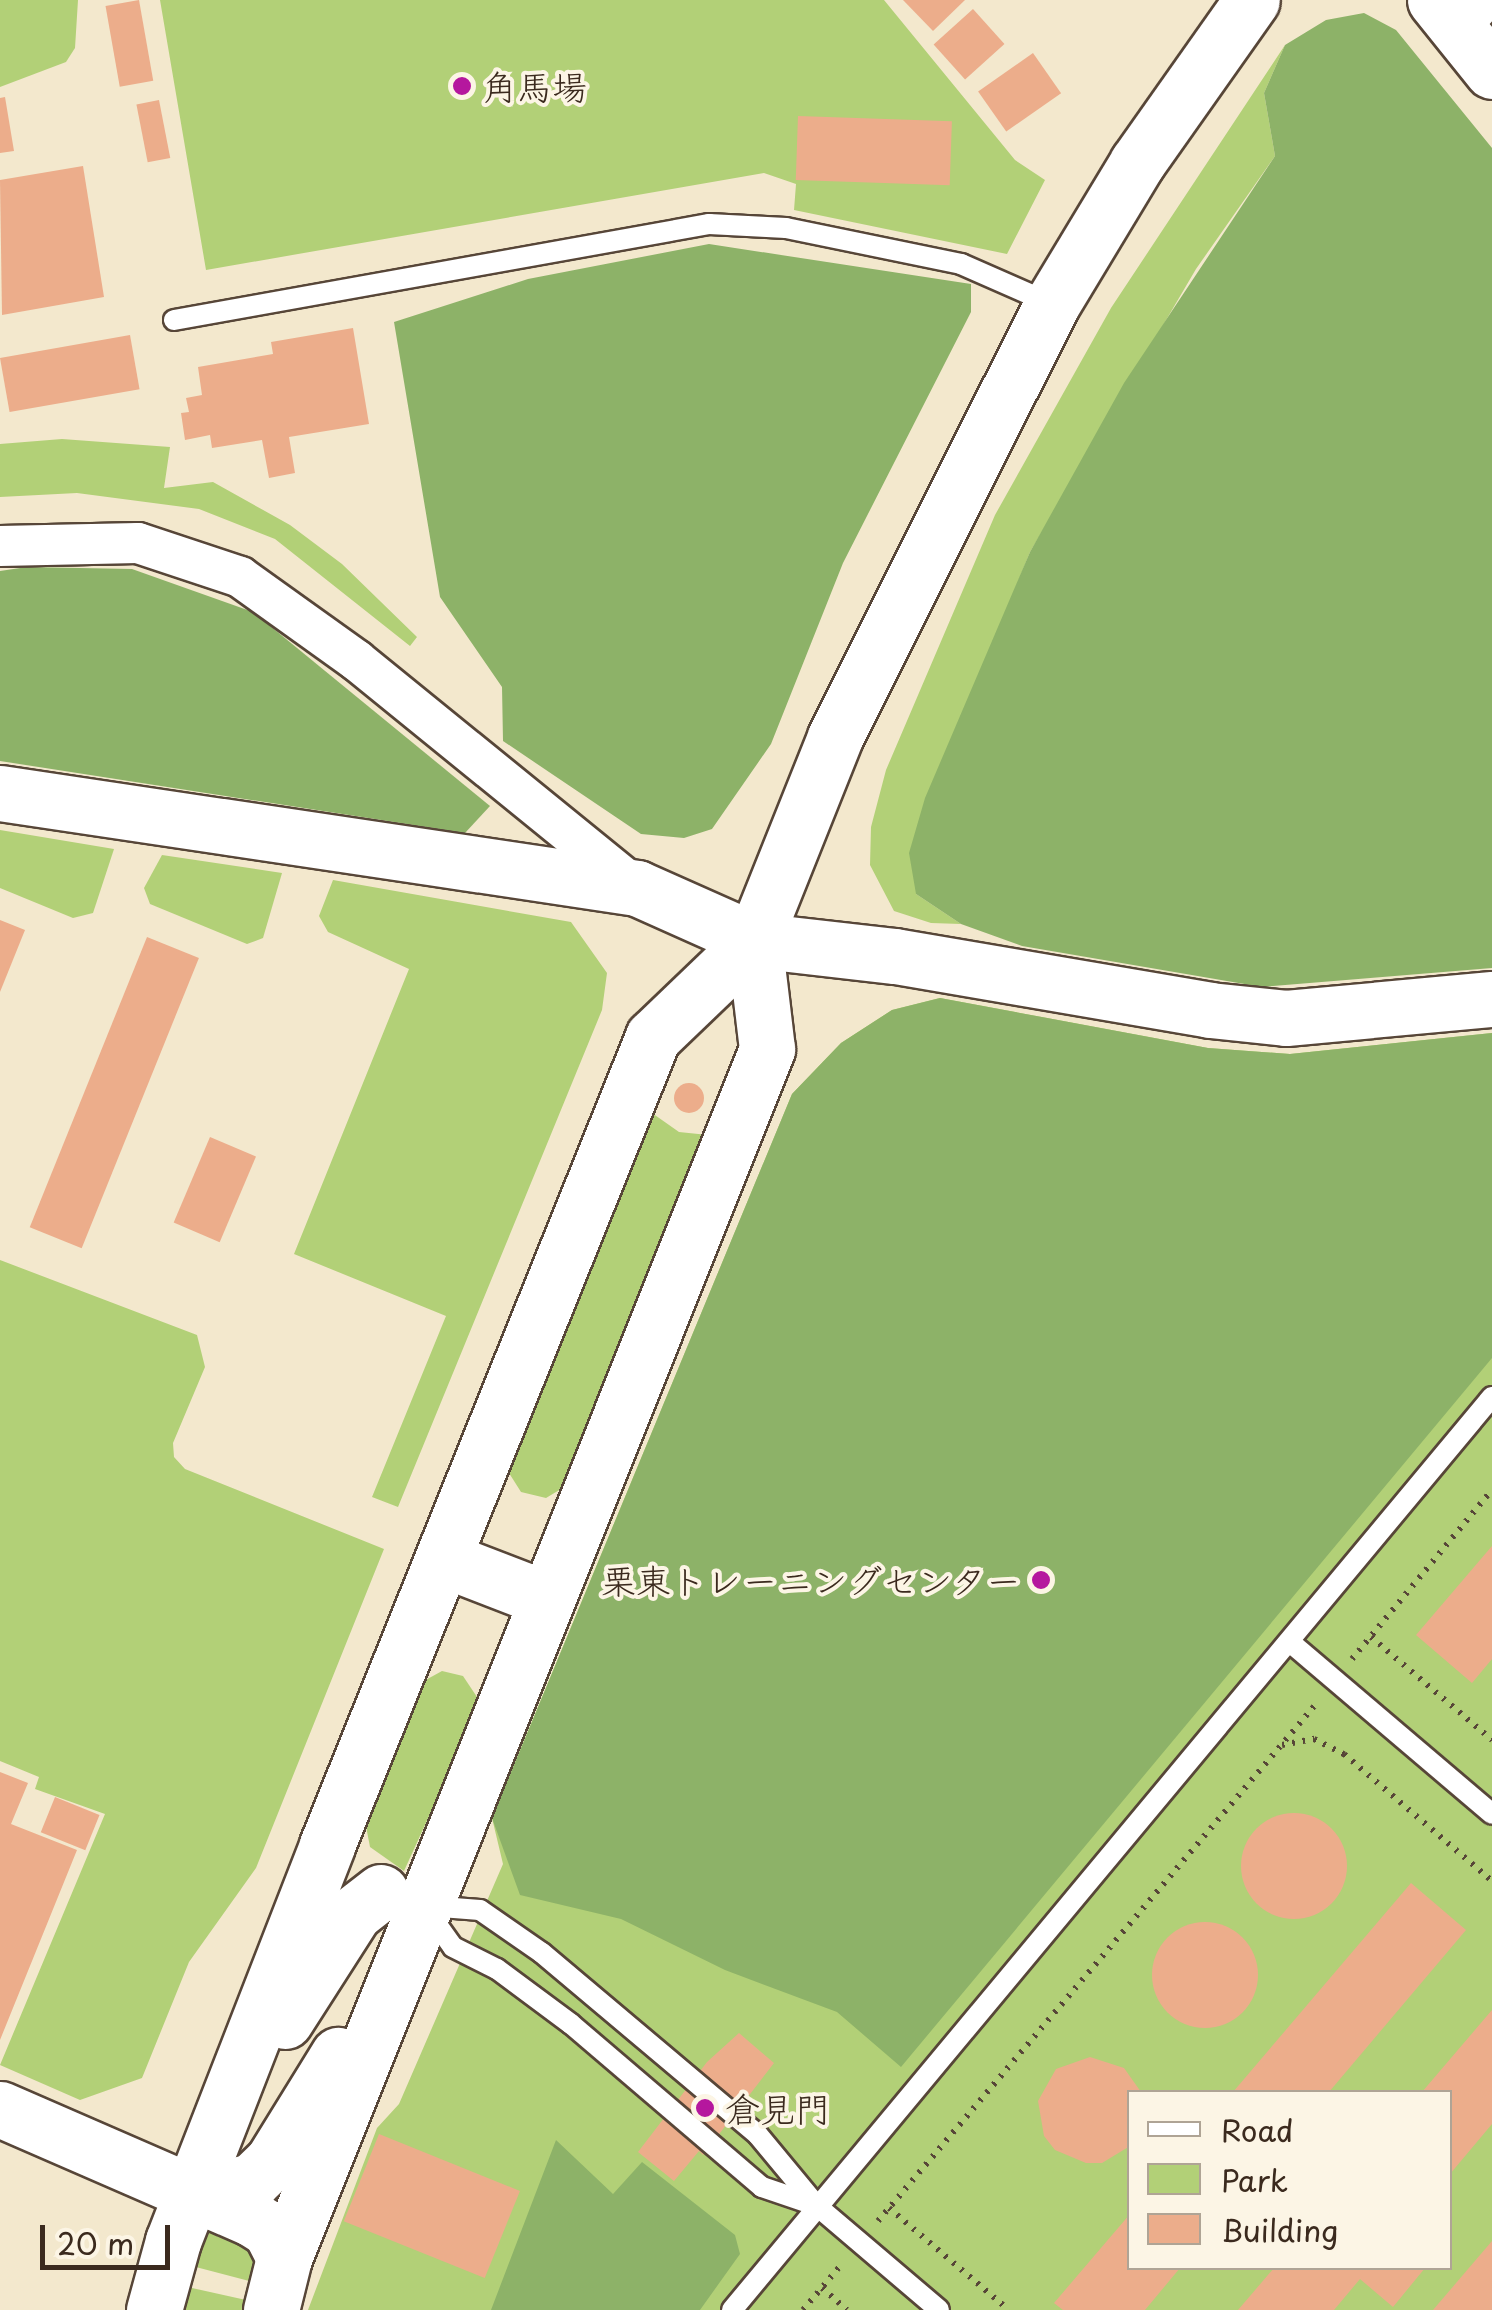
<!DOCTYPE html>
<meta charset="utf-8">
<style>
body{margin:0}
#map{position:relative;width:1492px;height:2310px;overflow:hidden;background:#f3e8cd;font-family:"Playpen Sans","Klee One",sans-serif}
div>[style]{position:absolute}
.green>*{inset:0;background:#b2d077}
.forest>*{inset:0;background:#8db268}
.building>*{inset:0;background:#ecad8b;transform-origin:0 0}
.round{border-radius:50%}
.path>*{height:6px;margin-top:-3px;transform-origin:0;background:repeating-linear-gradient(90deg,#574638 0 2.5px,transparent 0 10.5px)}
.roads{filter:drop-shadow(2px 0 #574638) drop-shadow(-2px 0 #574638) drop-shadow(0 2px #574638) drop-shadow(0 -2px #574638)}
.lane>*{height:20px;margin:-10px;padding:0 10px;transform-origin:10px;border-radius:10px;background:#fff}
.street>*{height:40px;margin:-20px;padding:0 20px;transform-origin:20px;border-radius:20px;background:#fff}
.secondary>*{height:55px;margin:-27.5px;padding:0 27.5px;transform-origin:27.5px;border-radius:27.5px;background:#fff}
.primary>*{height:55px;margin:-27.5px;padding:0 27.5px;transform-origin:27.5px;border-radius:27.5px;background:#fff}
.dots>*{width:28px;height:28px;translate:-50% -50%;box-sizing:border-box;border:5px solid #fcf5e5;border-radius:50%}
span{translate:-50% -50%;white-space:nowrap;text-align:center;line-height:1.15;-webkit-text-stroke:8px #fcf5e5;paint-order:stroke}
.poi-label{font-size:35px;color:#3b2a1e}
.left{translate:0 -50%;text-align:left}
.right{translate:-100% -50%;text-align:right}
.legend{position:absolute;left:1127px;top:2090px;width:325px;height:180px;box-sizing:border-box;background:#fcf5e5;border:2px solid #afa495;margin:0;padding:12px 18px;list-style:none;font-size:30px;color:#3b2a1e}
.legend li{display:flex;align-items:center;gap:20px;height:50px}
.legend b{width:50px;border:2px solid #afa495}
.scale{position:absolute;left:40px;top:2225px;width:130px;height:45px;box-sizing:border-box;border:5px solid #3b2a1e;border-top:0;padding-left:12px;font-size:30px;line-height:35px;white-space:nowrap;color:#3b2a1e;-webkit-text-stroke:8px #fcf5e5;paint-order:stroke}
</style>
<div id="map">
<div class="green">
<i style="clip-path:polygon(0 0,78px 0,75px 48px,66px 62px,0 87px)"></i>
<i style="clip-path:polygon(160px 0,884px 0,1015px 160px,1045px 180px,1007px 254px,794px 210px,796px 184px,764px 173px,206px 270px)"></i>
<i style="clip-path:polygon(1285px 45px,1264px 93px,1275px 156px,1196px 269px,1030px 552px,984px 665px,916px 894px,961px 924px,931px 923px,894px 911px,870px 865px,871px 827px,886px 770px,995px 515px,1111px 308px)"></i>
<i style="clip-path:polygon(62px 439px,170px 447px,164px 488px,213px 482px,290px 525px,342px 564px,417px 637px,410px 646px,275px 539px,199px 509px,77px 493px,0 497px,0 444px)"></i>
<i style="clip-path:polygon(0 830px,114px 849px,93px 913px,73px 918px,0 888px)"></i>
<i style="clip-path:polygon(162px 855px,282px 873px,263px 938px,247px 944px,150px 904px,144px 888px)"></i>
<i style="clip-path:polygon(333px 880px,571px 922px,607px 973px,602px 1010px,398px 1507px,372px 1497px,446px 1316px,294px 1254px,409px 969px,328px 932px,319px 916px)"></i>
<i style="clip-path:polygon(evenodd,940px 998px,1208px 1048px,1290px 1054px,1492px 1033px,1492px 2310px,308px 2310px,377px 2128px,399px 2104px,503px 1864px,492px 1818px,792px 1094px,841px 1043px,892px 1010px,940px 998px,1130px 2092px,1450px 2092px,1450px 2268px,1130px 2268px,1130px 2092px)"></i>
<i style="clip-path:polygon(652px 1113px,679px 1132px,708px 1135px,566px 1486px,546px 1498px,521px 1492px,509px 1473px,509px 1456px)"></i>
<i style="clip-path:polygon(0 1260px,197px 1335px,205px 1367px,173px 1443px,174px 1457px,185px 1469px,384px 1549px,256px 1868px,189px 1962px,142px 2078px,80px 2100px,0 2065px,105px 1814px,35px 1789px,39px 1777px,0 1761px)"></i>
<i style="clip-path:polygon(442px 1671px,463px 1676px,477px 1697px,477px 1711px,404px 1871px,370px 1847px,365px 1821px,422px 1682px)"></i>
<i style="clip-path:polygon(214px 2229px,242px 2236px,256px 2264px,253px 2282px,192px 2266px,203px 2234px)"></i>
<i style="clip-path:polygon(183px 2286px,246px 2300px,244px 2310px,180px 2310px)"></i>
</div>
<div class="forest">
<i style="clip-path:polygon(1364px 13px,1396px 30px,1492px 148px,1492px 968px,1262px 987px,1022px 946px,961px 924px,916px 894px,909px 853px,925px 798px,1030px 552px,1124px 383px,1275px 156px,1264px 93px,1285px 45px,1326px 20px)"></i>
<i style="clip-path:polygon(709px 244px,971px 284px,971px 312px,843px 563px,771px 744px,712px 829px,684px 838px,641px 834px,503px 741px,502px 687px,440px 597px,394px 322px,528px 279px)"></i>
<i style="clip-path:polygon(27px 567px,132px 569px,253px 612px,490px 806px,465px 833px,0 761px,0 571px)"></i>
<i style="clip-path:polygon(940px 998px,1208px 1048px,1290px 1054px,1492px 1033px,1492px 1358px,901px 2067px,837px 2012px,725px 1970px,621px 1919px,520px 1895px,492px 1818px,792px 1094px,841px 1043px,892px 1010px)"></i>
<i style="clip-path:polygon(556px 2140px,613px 2194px,642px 2162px,735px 2235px,740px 2254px,700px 2310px,491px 2310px)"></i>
</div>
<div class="building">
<i style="left:139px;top:0;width:82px;height:34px;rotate:80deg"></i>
<i style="clip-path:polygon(903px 0,965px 0,933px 31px)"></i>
<i style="left:973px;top:9px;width:47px;height:53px;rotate:48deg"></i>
<i style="left:1033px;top:53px;width:49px;height:67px;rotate:55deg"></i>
<i style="clip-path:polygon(5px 97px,14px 151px,0 153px,0 98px)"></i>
<i style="left:159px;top:100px;width:59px;height:23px;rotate:79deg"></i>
<i style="left:798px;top:116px;width:154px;height:64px;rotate:2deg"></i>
<i style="clip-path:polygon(83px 166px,104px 297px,2px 315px,0 180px)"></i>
<i style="clip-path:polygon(353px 328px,369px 424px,289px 437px,295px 473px,269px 478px,262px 440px,212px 448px,210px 435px,185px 440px,181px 413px,189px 412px,186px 398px,202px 395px,198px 367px,273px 354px,271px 342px)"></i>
<i style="left:130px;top:335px;width:55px;height:132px;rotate:80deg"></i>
<i style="clip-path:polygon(0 920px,25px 930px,0 992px)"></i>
<i style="left:147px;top:937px;width:56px;height:313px;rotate:22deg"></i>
<i class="round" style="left:674px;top:1083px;width:30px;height:30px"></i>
<i style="left:210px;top:1137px;width:50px;height:93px;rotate:23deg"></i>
<i style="clip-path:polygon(1492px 1546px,1492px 1659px,1472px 1683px,1416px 1635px)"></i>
<i style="clip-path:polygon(0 1772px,28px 1783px,11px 1824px,77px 1850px,0 2040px)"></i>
<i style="left:55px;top:1797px;width:48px;height:38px;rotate:22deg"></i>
<i class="round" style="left:1241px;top:1813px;width:106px;height:106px"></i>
<i style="clip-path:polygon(1411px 1883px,1466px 1930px,1329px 2092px,1233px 2092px)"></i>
<i class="round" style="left:1152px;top:1922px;width:106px;height:106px"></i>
<i style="clip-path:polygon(1492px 2010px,1492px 2124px,1450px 2174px,1450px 2092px,1422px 2092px)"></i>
<i style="clip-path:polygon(739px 2033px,774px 2063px,703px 2155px,699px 2151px,674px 2181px,638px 2152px,707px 2062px)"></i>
<i style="clip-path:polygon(1090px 2057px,1124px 2068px,1141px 2092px,1130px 2092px,1130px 2146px,1102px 2163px,1086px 2163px,1055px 2150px,1044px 2136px,1038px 2101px,1056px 2069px)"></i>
<i style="left:379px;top:2134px;width:152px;height:94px;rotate:22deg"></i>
<i style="clip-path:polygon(1130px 2214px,1130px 2268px,1180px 2268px,1145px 2310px,1063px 2310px,1054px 2303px)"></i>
<i style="clip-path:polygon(1492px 2241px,1492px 2310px,1433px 2310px)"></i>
<i style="clip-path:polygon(1274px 2268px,1425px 2268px,1393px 2307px,1360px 2279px,1334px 2310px,1238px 2310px)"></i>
</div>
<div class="path">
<i style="left:1371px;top:1637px;width:159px;rotate:40.4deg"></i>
<i style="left:1352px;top:1659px;width:219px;rotate:-50.4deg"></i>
<i style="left:1282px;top:1745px;width:33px;rotate:-11deg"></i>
<i style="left:1314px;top:1739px;width:34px;rotate:27deg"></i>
<i style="left:1344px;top:1754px;width:195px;rotate:40.6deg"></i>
<i style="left:889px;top:2208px;width:157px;rotate:40.4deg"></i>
<i style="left:878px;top:2221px;width:678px;rotate:-49.73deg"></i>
<i style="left:822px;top:2288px;width:33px;rotate:41deg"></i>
<i style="left:803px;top:2310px;width:59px;rotate:-49.8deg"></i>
</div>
<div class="roads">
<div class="lane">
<i style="left:174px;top:320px;width:544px;rotate:-10.17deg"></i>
<i style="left:709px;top:224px;width:77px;rotate:3deg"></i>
<i style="left:786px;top:228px;width:179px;rotate:11.6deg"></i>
<i style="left:961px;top:264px;width:97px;rotate:23.7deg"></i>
<i style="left:1290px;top:1642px;width:265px;rotate:40.4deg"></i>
<i style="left:428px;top:1906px;width:52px;rotate:4.4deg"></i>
<i style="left:480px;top:1910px;width:75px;rotate:34.7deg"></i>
<i style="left:542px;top:1953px;width:282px;rotate:40.1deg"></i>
<i style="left:758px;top:2135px;width:92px;rotate:50.3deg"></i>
<i style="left:817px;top:2206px;width:160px;rotate:40.4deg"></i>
<i style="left:428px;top:1912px;width:43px;rotate:54.5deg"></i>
<i style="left:453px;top:1947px;width:49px;rotate:26.6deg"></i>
<i style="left:497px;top:1969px;width:92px;rotate:36.6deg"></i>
<i style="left:571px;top:2024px;width:251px;rotate:40.5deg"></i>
<i style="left:762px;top:2187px;width:56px;rotate:18.8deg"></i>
<i style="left:732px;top:2310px;width:1188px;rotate:-50.23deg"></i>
</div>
<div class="street">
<i style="left:1459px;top:28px;width:38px;rotate:-48deg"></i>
<i style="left:0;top:546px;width:138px;rotate:-1.2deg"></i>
<i style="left:138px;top:543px;width:108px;rotate:18.4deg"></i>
<i style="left:240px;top:577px;width:143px;rotate:35.6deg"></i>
<i style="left:356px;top:660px;width:362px;rotate:39.1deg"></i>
</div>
<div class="secondary">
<i style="left:0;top:793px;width:644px;rotate:8.48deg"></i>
<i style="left:637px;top:888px;width:128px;rotate:24deg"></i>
<i style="left:754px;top:940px;width:142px;rotate:6.5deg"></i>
<i style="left:895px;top:956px;width:320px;rotate:9.7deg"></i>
<i style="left:1210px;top:1010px;width:76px;rotate:6deg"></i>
<i style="left:1286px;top:1018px;width:207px;rotate:-5.3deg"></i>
<i style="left:443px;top:1559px;width:108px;rotate:21.1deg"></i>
<i style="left:285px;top:2021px;width:128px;rotate:-57.4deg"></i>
<i style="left:354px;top:1913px;width:34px;rotate:-38deg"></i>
<i style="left:0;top:2109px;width:274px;rotate:23.5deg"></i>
<i style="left:251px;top:2218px;width:22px;rotate:32deg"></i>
<i style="left:270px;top:2230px;width:31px;rotate:63deg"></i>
<i style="left:191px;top:2195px;width:63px;rotate:-12.9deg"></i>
<i style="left:252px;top:2181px;width:28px;rotate:-44deg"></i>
<i style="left:272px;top:2162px;width:126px;rotate:-58.3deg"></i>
<i style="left:154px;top:2310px;width:72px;rotate:-74.6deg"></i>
<i style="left:173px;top:2241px;width:425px;rotate:-68.7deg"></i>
<i style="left:327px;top:1845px;width:871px;rotate:-68.03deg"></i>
<i style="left:653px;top:1037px;width:140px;rotate:-43.8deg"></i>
<i style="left:271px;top:2310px;width:54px;rotate:-76deg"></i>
<i style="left:284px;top:2258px;width:1302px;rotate:-68.22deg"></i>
<i style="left:767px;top:1049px;width:110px;rotate:-96.8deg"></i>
<i style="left:754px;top:940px;width:219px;rotate:-68.2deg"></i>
<i style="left:835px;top:737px;width:484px;rotate:-63.4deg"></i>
<i style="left:1052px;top:304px;width:165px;rotate:-58.9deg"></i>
<i style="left:1137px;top:163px;width:199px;rotate:-54.8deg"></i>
</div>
<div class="primary">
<i style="left:1435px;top:0;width:91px;rotate:51.2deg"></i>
</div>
</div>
<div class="dots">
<i style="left:462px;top:86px;background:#b5179e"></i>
<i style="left:1041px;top:1580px;background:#b5179e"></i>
<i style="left:705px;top:2108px;background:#b5179e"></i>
</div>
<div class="poi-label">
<span class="left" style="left:482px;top:86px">角馬場</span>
<span class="right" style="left:1021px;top:1580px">栗東トレーニングセンター</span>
<span class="left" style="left:725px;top:2108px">倉見門</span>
</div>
<ul class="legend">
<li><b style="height:12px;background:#fff"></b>Road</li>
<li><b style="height:28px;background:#b2d077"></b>Park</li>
<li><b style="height:28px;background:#ecad8b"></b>Building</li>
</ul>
<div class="scale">20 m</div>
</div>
